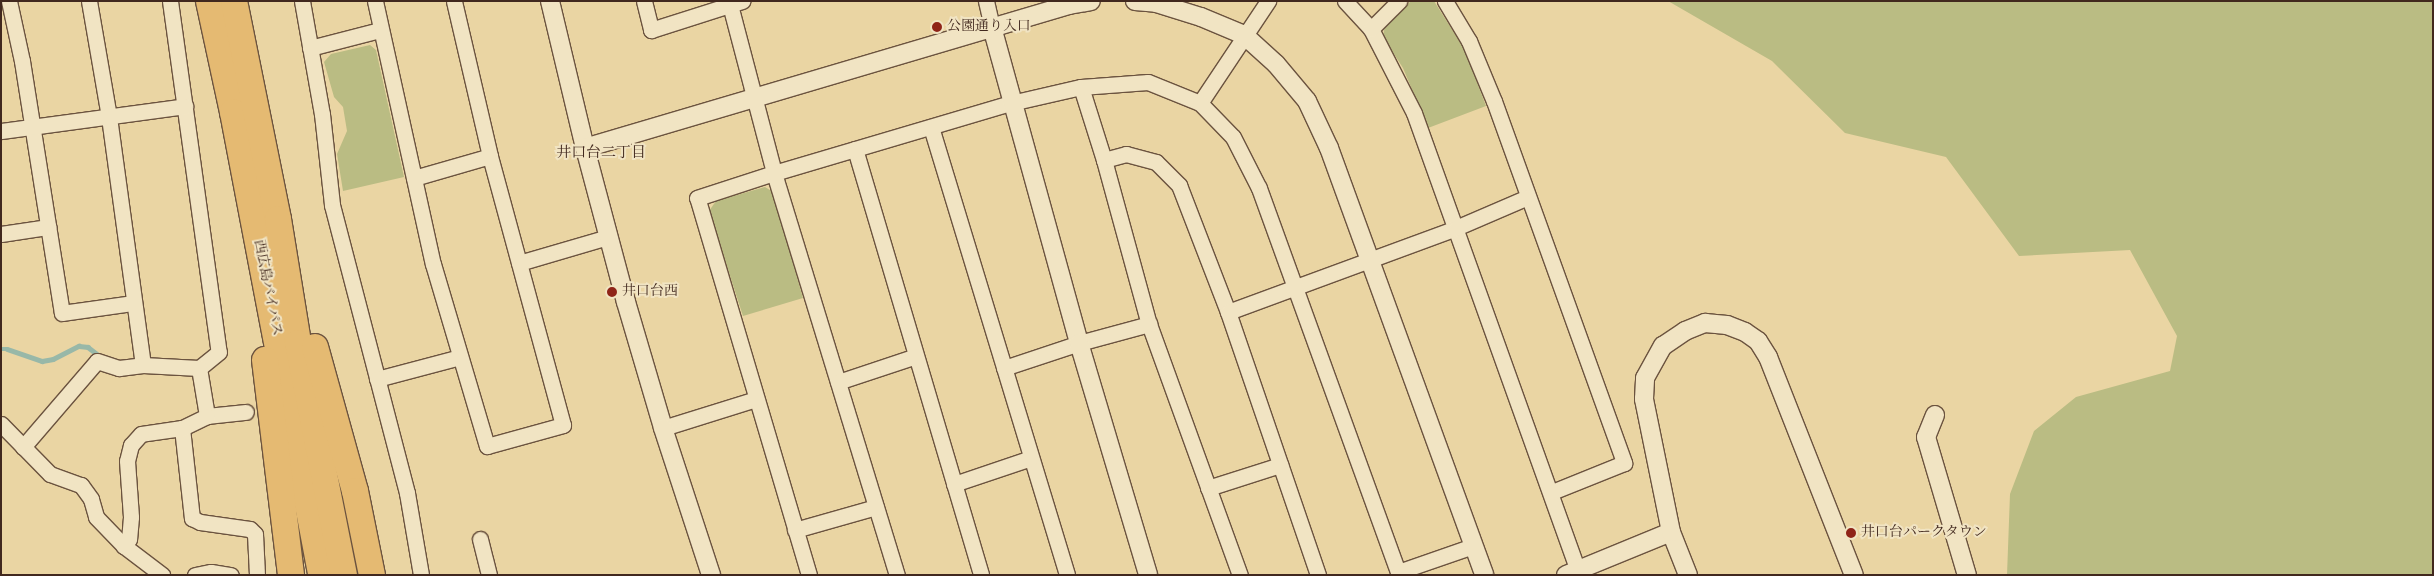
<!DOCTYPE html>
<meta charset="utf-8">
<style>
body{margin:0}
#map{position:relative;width:2434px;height:576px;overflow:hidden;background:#ead5a3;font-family:Vollkorn,"Noto Serif JP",serif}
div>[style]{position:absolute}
.green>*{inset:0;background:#babc83}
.stream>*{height:4.5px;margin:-2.25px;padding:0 2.25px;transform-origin:2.25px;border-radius:2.25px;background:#98b8a8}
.roads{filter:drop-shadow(1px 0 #6b533f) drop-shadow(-1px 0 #6b533f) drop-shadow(0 1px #6b533f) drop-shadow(0 -1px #6b533f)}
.minor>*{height:15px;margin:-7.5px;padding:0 7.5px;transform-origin:7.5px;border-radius:7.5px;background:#f1e4c3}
.tertiary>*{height:18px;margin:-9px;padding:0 9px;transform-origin:9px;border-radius:9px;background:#f1e4c3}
.motorway>*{height:26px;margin:-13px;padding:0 13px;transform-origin:13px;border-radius:13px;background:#e5ba72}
.dots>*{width:14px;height:14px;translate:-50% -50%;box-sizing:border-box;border:2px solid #f1e4c3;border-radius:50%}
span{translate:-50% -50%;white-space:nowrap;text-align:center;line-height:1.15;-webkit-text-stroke:4px #f1e4c3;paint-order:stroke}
.poi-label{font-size:14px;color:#41281e}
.left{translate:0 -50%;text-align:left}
.street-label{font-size:14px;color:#41281e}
.neighbourhood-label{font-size:15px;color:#41281e}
.frame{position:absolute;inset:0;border:2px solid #41281e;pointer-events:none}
</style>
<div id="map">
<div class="green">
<i style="clip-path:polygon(1411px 1px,1434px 1px,1465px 50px,1486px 106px,1428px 128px,1403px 68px,1383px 37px,1385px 25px)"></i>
<i style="clip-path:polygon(1668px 1px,2433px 1px,2433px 575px,2007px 575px,2010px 494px,2034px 431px,2076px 397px,2170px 371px,2177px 336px,2130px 250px,2019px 256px,1946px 157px,1845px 133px,1772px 61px)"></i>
<i style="clip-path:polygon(370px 45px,376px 50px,404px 177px,343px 191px,337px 154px,347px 131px,343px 107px,334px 97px,324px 62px,331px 54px)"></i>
<i style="clip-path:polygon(765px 187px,773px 192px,803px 298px,743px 316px,709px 211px,716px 201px)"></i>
</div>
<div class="stream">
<i style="left:1px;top:349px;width:6px"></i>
<i style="left:7px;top:349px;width:37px;rotate:19deg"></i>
<i style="left:42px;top:361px;width:11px;rotate:-10deg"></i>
<i style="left:53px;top:359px;width:29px;rotate:-27deg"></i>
<i style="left:79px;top:346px;width:9px;rotate:6deg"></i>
<i style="left:88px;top:347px;width:11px;rotate:38deg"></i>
</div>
<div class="roads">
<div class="minor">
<i style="left:9px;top:1px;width:61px;rotate:77.8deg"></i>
<i style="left:22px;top:61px;width:255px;rotate:81deg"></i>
<i style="left:62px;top:313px;width:72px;rotate:-8deg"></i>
<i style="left:89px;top:1px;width:118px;rotate:80.2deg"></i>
<i style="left:109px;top:117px;width:250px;rotate:82.2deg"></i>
<i style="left:170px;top:1px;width:354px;rotate:82.1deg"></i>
<i style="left:219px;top:352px;width:26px;rotate:141deg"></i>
<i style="left:302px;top:1px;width:115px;rotate:80deg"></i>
<i style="left:322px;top:114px;width:92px;rotate:83.7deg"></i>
<i style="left:332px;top:205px;width:298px;rotate:75.4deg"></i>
<i style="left:407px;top:493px;width:83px;rotate:80.3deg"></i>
<i style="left:375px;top:1px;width:269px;rotate:77.6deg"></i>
<i style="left:433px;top:264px;width:190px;rotate:73.5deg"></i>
<i style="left:487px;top:446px;width:79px;rotate:-15.4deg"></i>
<i style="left:563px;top:425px;width:279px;rotate:-105.2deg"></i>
<i style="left:490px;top:156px;width:159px;rotate:-103.1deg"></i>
<i style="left:644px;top:1px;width:30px;rotate:76deg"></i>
<i style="left:651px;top:30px;width:96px;rotate:-17.7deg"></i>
<i style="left:729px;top:1px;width:178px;rotate:75.3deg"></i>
<i style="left:774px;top:173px;width:420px;rotate:73deg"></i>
<i style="left:986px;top:1px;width:27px;rotate:77deg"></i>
<i style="left:1345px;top:1px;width:38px;rotate:47deg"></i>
<i style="left:1371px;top:29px;width:94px;rotate:62.9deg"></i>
<i style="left:1414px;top:113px;width:486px;rotate:70.3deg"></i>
<i style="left:1445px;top:1px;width:47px;rotate:59deg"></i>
<i style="left:1469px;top:41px;width:65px;rotate:67.4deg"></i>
<i style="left:1494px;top:101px;width:385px;rotate:70.2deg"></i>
<i style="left:1624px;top:463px;width:78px;rotate:158.1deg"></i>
<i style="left:1371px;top:29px;width:40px;rotate:-45deg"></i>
<i style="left:310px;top:48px;width:72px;rotate:-14.4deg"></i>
<i style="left:1081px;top:87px;width:77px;rotate:72.5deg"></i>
<i style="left:1104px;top:160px;width:170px;rotate:74.7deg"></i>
<i style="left:1149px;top:324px;width:267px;rotate:70.1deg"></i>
<i style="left:1200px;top:103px;width:123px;rotate:-56.3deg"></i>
<i style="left:931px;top:127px;width:468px;rotate:73.1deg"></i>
<i style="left:1px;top:131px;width:186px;rotate:-7.7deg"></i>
<i style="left:855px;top:149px;width:444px;rotate:73.5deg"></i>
<i style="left:1104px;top:160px;width:23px;rotate:-15deg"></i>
<i style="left:1126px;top:154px;width:31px;rotate:15deg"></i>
<i style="left:1156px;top:162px;width:33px;rotate:45deg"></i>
<i style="left:1179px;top:185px;width:136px;rotate:68.9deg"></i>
<i style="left:1228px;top:312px;width:278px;rotate:71.1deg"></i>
<i style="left:414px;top:178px;width:79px;rotate:-16.1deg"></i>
<i style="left:1px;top:234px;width:48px;rotate:-8.5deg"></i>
<i style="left:519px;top:263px;width:93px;rotate:-16.3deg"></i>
<i style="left:1228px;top:312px;width:243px;rotate:-20.2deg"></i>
<i style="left:1456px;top:228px;width:78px;rotate:-23.3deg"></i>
<i style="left:1004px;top:368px;width:79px;rotate:-18.4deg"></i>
<i style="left:1079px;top:343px;width:73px;rotate:-15.2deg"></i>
<i style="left:377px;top:379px;width:86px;rotate:-14.8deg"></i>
<i style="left:838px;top:382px;width:82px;rotate:-18.4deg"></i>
<i style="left:207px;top:416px;width:39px;rotate:-6deg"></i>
<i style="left:1px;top:424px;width:70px;rotate:45.6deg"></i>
<i style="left:50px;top:474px;width:33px;rotate:20deg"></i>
<i style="left:81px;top:485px;width:17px;rotate:54deg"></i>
<i style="left:91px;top:499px;width:19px;rotate:74deg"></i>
<i style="left:96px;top:517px;width:40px;rotate:46deg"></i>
<i style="left:124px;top:546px;width:48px;rotate:37.3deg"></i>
<i style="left:182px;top:428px;width:91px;rotate:83.7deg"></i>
<i style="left:192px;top:518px;width:9px;rotate:27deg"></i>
<i style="left:200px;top:522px;width:50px;rotate:8deg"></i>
<i style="left:250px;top:529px;width:7px;rotate:45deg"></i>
<i style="left:255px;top:534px;width:41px;rotate:87.2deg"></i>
<i style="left:663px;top:428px;width:97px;rotate:-17.3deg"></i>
<i style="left:23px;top:447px;width:113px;rotate:-49.3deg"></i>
<i style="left:97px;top:361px;width:23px;rotate:18deg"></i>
<i style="left:119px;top:368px;width:24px;rotate:-7deg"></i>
<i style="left:143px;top:365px;width:56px;rotate:3.1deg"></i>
<i style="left:199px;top:368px;width:49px;rotate:80.5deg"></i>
<i style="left:207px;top:416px;width:28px;rotate:154deg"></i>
<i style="left:182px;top:428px;width:41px;rotate:171.7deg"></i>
<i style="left:141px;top:434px;width:15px;rotate:132deg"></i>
<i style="left:131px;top:445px;width:16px;rotate:104deg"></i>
<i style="left:127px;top:461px;width:56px;rotate:85.9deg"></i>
<i style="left:131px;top:517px;width:22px;rotate:95deg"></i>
<i style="left:129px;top:539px;width:9px;rotate:126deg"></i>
<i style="left:954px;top:484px;width:81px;rotate:-18.7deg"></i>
<i style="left:1208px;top:488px;width:76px;rotate:-17.7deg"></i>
<i style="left:795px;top:530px;width:84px;rotate:-15.9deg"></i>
<i style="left:480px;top:539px;width:37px;rotate:76deg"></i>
<i style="left:195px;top:575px;width:16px;rotate:-11deg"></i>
<i style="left:211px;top:572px;width:20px;rotate:9deg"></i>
<i style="left:809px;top:575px;width:393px;rotate:-106.5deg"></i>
<i style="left:697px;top:198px;width:81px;rotate:-18deg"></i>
<i style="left:774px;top:173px;width:247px;rotate:-16.5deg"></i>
<i style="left:1011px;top:103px;width:72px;rotate:-12.9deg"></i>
<i style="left:1081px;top:87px;width:67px;rotate:-4.3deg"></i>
<i style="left:1148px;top:82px;width:56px;rotate:22deg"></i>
<i style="left:1200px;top:103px;width:47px;rotate:45.9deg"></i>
<i style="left:1233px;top:137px;width:57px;rotate:63deg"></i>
<i style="left:1259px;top:188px;width:408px;rotate:70.1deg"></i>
<i style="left:1398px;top:572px;width:79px;rotate:-19.1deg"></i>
</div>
<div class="tertiary">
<i style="left:550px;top:1px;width:151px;rotate:76.6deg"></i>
<i style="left:585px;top:148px;width:159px;rotate:75.1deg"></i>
<i style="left:626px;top:302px;width:131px;rotate:73.6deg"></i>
<i style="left:663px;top:428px;width:155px;rotate:71.9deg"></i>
<i style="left:1135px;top:1px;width:21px;rotate:5deg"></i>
<i style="left:1156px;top:3px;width:47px;rotate:17.3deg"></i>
<i style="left:1201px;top:17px;width:47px;rotate:22.7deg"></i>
<i style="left:1244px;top:35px;width:43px;rotate:42.2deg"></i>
<i style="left:1276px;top:64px;width:48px;rotate:50deg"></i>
<i style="left:1307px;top:101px;width:52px;rotate:64.9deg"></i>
<i style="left:1329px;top:148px;width:454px;rotate:70deg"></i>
<i style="left:992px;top:27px;width:328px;rotate:74.6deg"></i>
<i style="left:1079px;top:343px;width:242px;rotate:73.4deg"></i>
<i style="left:585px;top:148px;width:505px;rotate:-16.46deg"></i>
<i style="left:1069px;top:5px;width:22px;rotate:-10deg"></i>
<i style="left:1935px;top:415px;width:24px;rotate:112deg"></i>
<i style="left:1926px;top:437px;width:144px;rotate:73.5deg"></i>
<i style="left:1566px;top:575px;width:113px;rotate:-22.3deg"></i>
<i style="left:1688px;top:575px;width:46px;rotate:-111.6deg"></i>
<i style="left:1671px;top:532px;width:136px;rotate:-101.5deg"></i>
<i style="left:1644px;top:399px;width:21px;rotate:-87deg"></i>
<i style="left:1645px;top:378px;width:37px;rotate:-61deg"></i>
<i style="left:1663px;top:346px;width:27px;rotate:-34deg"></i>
<i style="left:1685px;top:331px;width:22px;rotate:-22deg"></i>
<i style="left:1705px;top:323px;width:22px;rotate:5deg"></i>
<i style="left:1727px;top:325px;width:19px;rotate:21deg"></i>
<i style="left:1745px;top:332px;width:16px;rotate:35deg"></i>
<i style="left:1758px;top:341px;width:19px;rotate:58deg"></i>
<i style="left:1768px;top:357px;width:234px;rotate:68.5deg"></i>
</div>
<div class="motorway">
<i style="left:209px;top:1px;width:114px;rotate:77.8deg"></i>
<i style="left:233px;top:112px;width:471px;rotate:79.2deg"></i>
<i style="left:234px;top:1px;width:222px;rotate:78.6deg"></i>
<i style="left:278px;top:219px;width:126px;rotate:80.8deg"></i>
<i style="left:298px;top:343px;width:237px;rotate:78.8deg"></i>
<i style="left:315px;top:347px;width:149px;rotate:74.5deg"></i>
<i style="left:355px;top:491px;width:86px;rotate:78.6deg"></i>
<i style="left:265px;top:360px;width:217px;rotate:83.1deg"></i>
</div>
</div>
<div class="dots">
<i style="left:937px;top:27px;background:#8f2418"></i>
<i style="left:612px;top:292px;background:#8f2418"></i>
<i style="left:1851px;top:533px;background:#8f2418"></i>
</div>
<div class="poi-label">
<span class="left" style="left:947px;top:27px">公園通り入口</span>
<span class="left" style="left:622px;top:292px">井口台西</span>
<span class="left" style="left:1861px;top:533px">井口台パークタウン</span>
</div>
<div class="street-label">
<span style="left:267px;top:288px;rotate:79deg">西広島バイパス</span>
</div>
<div class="neighbourhood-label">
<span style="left:601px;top:154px">井口台二丁目</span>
</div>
<div class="frame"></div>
</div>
